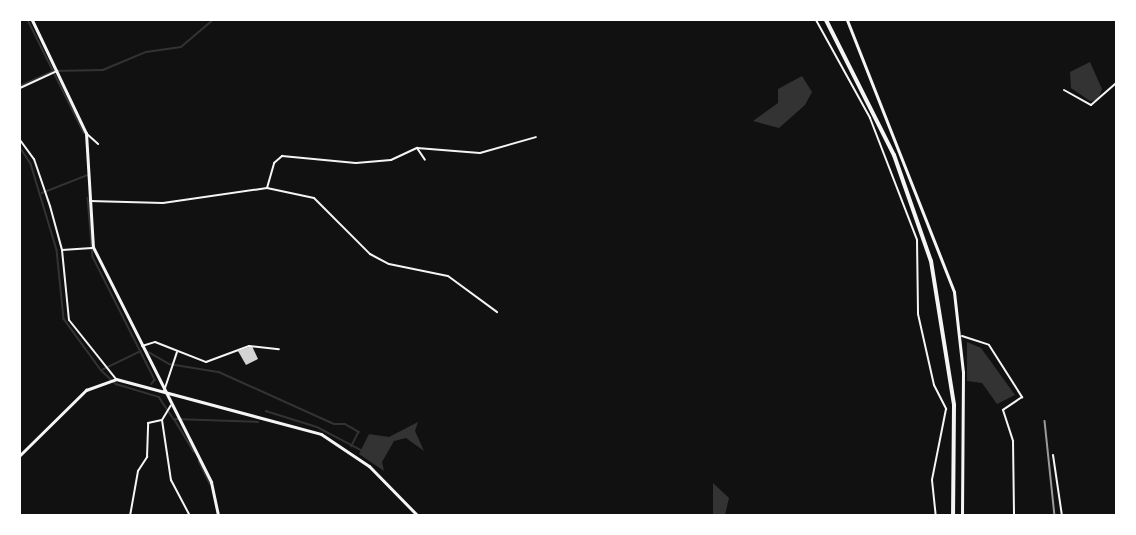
<!DOCTYPE html>
<style>
body{margin:0}
#map{position:relative;width:1136px;height:535px;overflow:hidden;background:#111;font-family:"IBM Plex Sans",sans-serif}
div>[style]{position:absolute}
.water>*{inset:0;background:#333}
.stream>*{height:1.5px;margin:-0.75px;padding:0 0.75px;transform-origin:0.75px;border-radius:0.75px;background:#333}
.building>*{inset:0;background:#d3d3d3}
.minor>*{height:2px;margin:-1px;padding:0 1px;transform-origin:1px;border-radius:1px;background:#f5f5f5}
.secondary>*{height:3px;margin:-1.5px;padding:0 1.5px;transform-origin:1.5px;border-radius:1.5px;background:#f5f5f5}
.motorway>*{height:4px;margin:-2px;padding:0 2px;transform-origin:2px;border-radius:2px;background:#f5f5f5}
.rail>*{height:1.5px;margin:-0.75px;padding:0 0.75px;transform-origin:0.75px;border-radius:0.75px;background:#9a9a9a}
span{translate:-50% -50%;white-space:nowrap;text-align:center;line-height:1.15;-webkit-text-stroke:4.5px #fff;paint-order:stroke}
.frame{position:absolute;inset:0;border:21px solid #fff;pointer-events:none}
</style>
<div id="map">
<div class="water">
<i style="clip-path:polygon(1090px 62px,1102px 89px,1098px 100px,1090px 101px,1071px 88px,1070px 72px)"></i>
<i style="clip-path:polygon(802px 76px,812px 92px,805px 105px,779px 128px,753px 121px,778px 103px,778px 89px)"></i>
<i style="clip-path:polygon(967px 342px,981px 348px,1015px 395px,997px 404px,982px 383px,967px 381px)"></i>
<i style="clip-path:polygon(418px 422px,415px 431px,424px 451px,406px 438px,394px 441px,382px 462px,384px 471px,359px 454px,369px 434px,389px 437px)"></i>
<i style="clip-path:polygon(713px 483px,729px 498px,725px 515px,713px 515px)"></i>
</div>
<div class="stream">
<i style="left:28px;top:20px;width:126px;rotate:63.6deg"></i>
<i style="left:20px;top:86px;width:36px;rotate:-24deg"></i>
<i style="left:53px;top:71px;width:50px;rotate:-1.1deg"></i>
<i style="left:103px;top:70px;width:47px;rotate:-22.7deg"></i>
<i style="left:146px;top:52px;width:35px;rotate:-8deg"></i>
<i style="left:181px;top:47px;width:42px;rotate:-40.2deg"></i>
<i style="left:20px;top:147px;width:20px;rotate:57deg"></i>
<i style="left:31px;top:164px;width:90px;rotate:73.2deg"></i>
<i style="left:57px;top:250px;width:69px;rotate:84.2deg"></i>
<i style="left:64px;top:319px;width:63px;rotate:54deg"></i>
<i style="left:101px;top:370px;width:21px;rotate:43deg"></i>
<i style="left:116px;top:384px;width:45px;rotate:16.8deg"></i>
<i style="left:159px;top:397px;width:27px;rotate:56deg"></i>
<i style="left:174px;top:419px;width:84px;rotate:2deg"></i>
<i style="left:42px;top:193px;width:49px;rotate:-21.4deg"></i>
<i style="left:88px;top:198px;width:59px;rotate:85.2deg"></i>
<i style="left:93px;top:257px;width:138px;rotate:63.2deg"></i>
<i style="left:155px;top:380px;width:5px;rotate:127deg"></i>
<i style="left:145px;top:350px;width:28px;rotate:30deg"></i>
<i style="left:169px;top:364px;width:51px;rotate:9.1deg"></i>
<i style="left:219px;top:372px;width:126px;rotate:24.3deg"></i>
<i style="left:334px;top:424px;width:11px"></i>
<i style="left:345px;top:424px;width:16px;rotate:30deg"></i>
<i style="left:359px;top:432px;width:16px;rotate:117deg"></i>
<i style="left:102px;top:370px;width:43px;rotate:-26deg"></i>
<i style="left:266px;top:411px;width:53px;rotate:17.4deg"></i>
<i style="left:317px;top:427px;width:50px;rotate:27.6deg"></i>
<i style="left:175px;top:420px;width:37px;rotate:59deg"></i>
<i style="left:199px;top:461px;width:25px;rotate:64deg"></i>
</div>
<div class="building">
<i style="clip-path:polygon(252px 346px,258px 359px,246px 365px,238px 351px)"></i>
</div>
<div class="minor">
<i style="left:816px;top:20px;width:112px;rotate:61.1deg"></i>
<i style="left:870px;top:118px;width:131px;rotate:68.9deg"></i>
<i style="left:917px;top:240px;width:74px;rotate:89.2deg"></i>
<i style="left:918px;top:314px;width:73px;rotate:77.3deg"></i>
<i style="left:934px;top:385px;width:27px;rotate:63deg"></i>
<i style="left:946px;top:409px;width:72px;rotate:101.2deg"></i>
<i style="left:932px;top:480px;width:36px;rotate:84deg"></i>
<i style="left:20px;top:88px;width:41px;rotate:-24.7deg"></i>
<i style="left:1064px;top:90px;width:31px;rotate:29deg"></i>
<i style="left:1091px;top:105px;width:33px;rotate:-41deg"></i>
<i style="left:87px;top:134px;width:15px;rotate:42deg"></i>
<i style="left:20px;top:140px;width:24px;rotate:54deg"></i>
<i style="left:34px;top:159px;width:50px;rotate:71.2deg"></i>
<i style="left:50px;top:206px;width:46px;rotate:74.7deg"></i>
<i style="left:62px;top:250px;width:70px;rotate:84.3deg"></i>
<i style="left:69px;top:320px;width:75px;rotate:51.5deg"></i>
<i style="left:417px;top:148px;width:63px;rotate:4.5deg"></i>
<i style="left:480px;top:153px;width:58px;rotate:-15.9deg"></i>
<i style="left:267px;top:188px;width:26px;rotate:-74deg"></i>
<i style="left:274px;top:163px;width:11px;rotate:-41deg"></i>
<i style="left:282px;top:156px;width:74px;rotate:5.4deg"></i>
<i style="left:356px;top:163px;width:35px;rotate:-5deg"></i>
<i style="left:391px;top:160px;width:29px;rotate:-25deg"></i>
<i style="left:417px;top:148px;width:14px;rotate:56deg"></i>
<i style="left:90px;top:201px;width:73px;rotate:1.6deg"></i>
<i style="left:163px;top:203px;width:105px;rotate:-8.2deg"></i>
<i style="left:267px;top:188px;width:48px;rotate:12deg"></i>
<i style="left:314px;top:198px;width:79px;rotate:45deg"></i>
<i style="left:370px;top:254px;width:21px;rotate:28deg"></i>
<i style="left:389px;top:264px;width:60px;rotate:11.5deg"></i>
<i style="left:448px;top:276px;width:61px;rotate:36.3deg"></i>
<i style="left:62px;top:250px;width:30px;rotate:-4deg"></i>
<i style="left:962px;top:336px;width:28px;rotate:18deg"></i>
<i style="left:989px;top:345px;width:62px;rotate:57.6deg"></i>
<i style="left:1022px;top:397px;width:23px;rotate:146deg"></i>
<i style="left:1003px;top:410px;width:33px;rotate:72deg"></i>
<i style="left:1013px;top:441px;width:75px;rotate:89.2deg"></i>
<i style="left:142px;top:346px;width:14px;rotate:-17deg"></i>
<i style="left:155px;top:342px;width:55px;rotate:21.4deg"></i>
<i style="left:206px;top:362px;width:46px;rotate:-20.4deg"></i>
<i style="left:249px;top:346px;width:30px;rotate:6deg"></i>
<i style="left:164px;top:391px;width:41px;rotate:-71.6deg"></i>
<i style="left:162px;top:420px;width:61px;rotate:81.5deg"></i>
<i style="left:171px;top:480px;width:41px;rotate:62.2deg"></i>
<i style="left:1053px;top:455px;width:62px;rotate:81.6deg"></i>
<i style="left:130px;top:516px;width:46px;rotate:-79.9deg"></i>
<i style="left:138px;top:471px;width:17px;rotate:-57deg"></i>
<i style="left:147px;top:457px;width:34px;rotate:-88deg"></i>
<i style="left:148px;top:423px;width:14px;rotate:-12deg"></i>
<i style="left:162px;top:420px;width:17px;rotate:-59deg"></i>
</div>
<div class="secondary">
<i style="left:32px;top:20px;width:125px;rotate:64.5deg"></i>
<i style="left:86px;top:133px;width:114px;rotate:86.5deg"></i>
<i style="left:93px;top:247px;width:263px;rotate:63.3deg"></i>
<i style="left:211px;top:482px;width:35px;rotate:78deg"></i>
<i style="left:847px;top:20px;width:292px;rotate:68.5deg"></i>
<i style="left:954px;top:292px;width:81px;rotate:83.6deg"></i>
<i style="left:963px;top:372px;width:144px;rotate:90.4deg"></i>
<i style="left:20px;top:455px;width:93px;rotate:-44.6deg"></i>
<i style="left:86px;top:390px;width:32px;rotate:-20deg"></i>
<i style="left:116px;top:379px;width:212px;rotate:15deg"></i>
<i style="left:321px;top:434px;width:58px;rotate:33.7deg"></i>
<i style="left:369px;top:466px;width:70px;rotate:45.6deg"></i>
</div>
<div class="motorway">
<i style="left:826px;top:20px;width:151px;rotate:63.3deg"></i>
<i style="left:894px;top:155px;width:112px;rotate:70.8deg"></i>
<i style="left:931px;top:261px;width:146px;rotate:80.9deg"></i>
<i style="left:954px;top:405px;width:111px;rotate:90.5deg"></i>
</div>
<div class="rail">
<i style="left:1045px;top:421px;width:96px;rotate:84deg"></i>
</div>
<div class="frame"></div>
</div>
